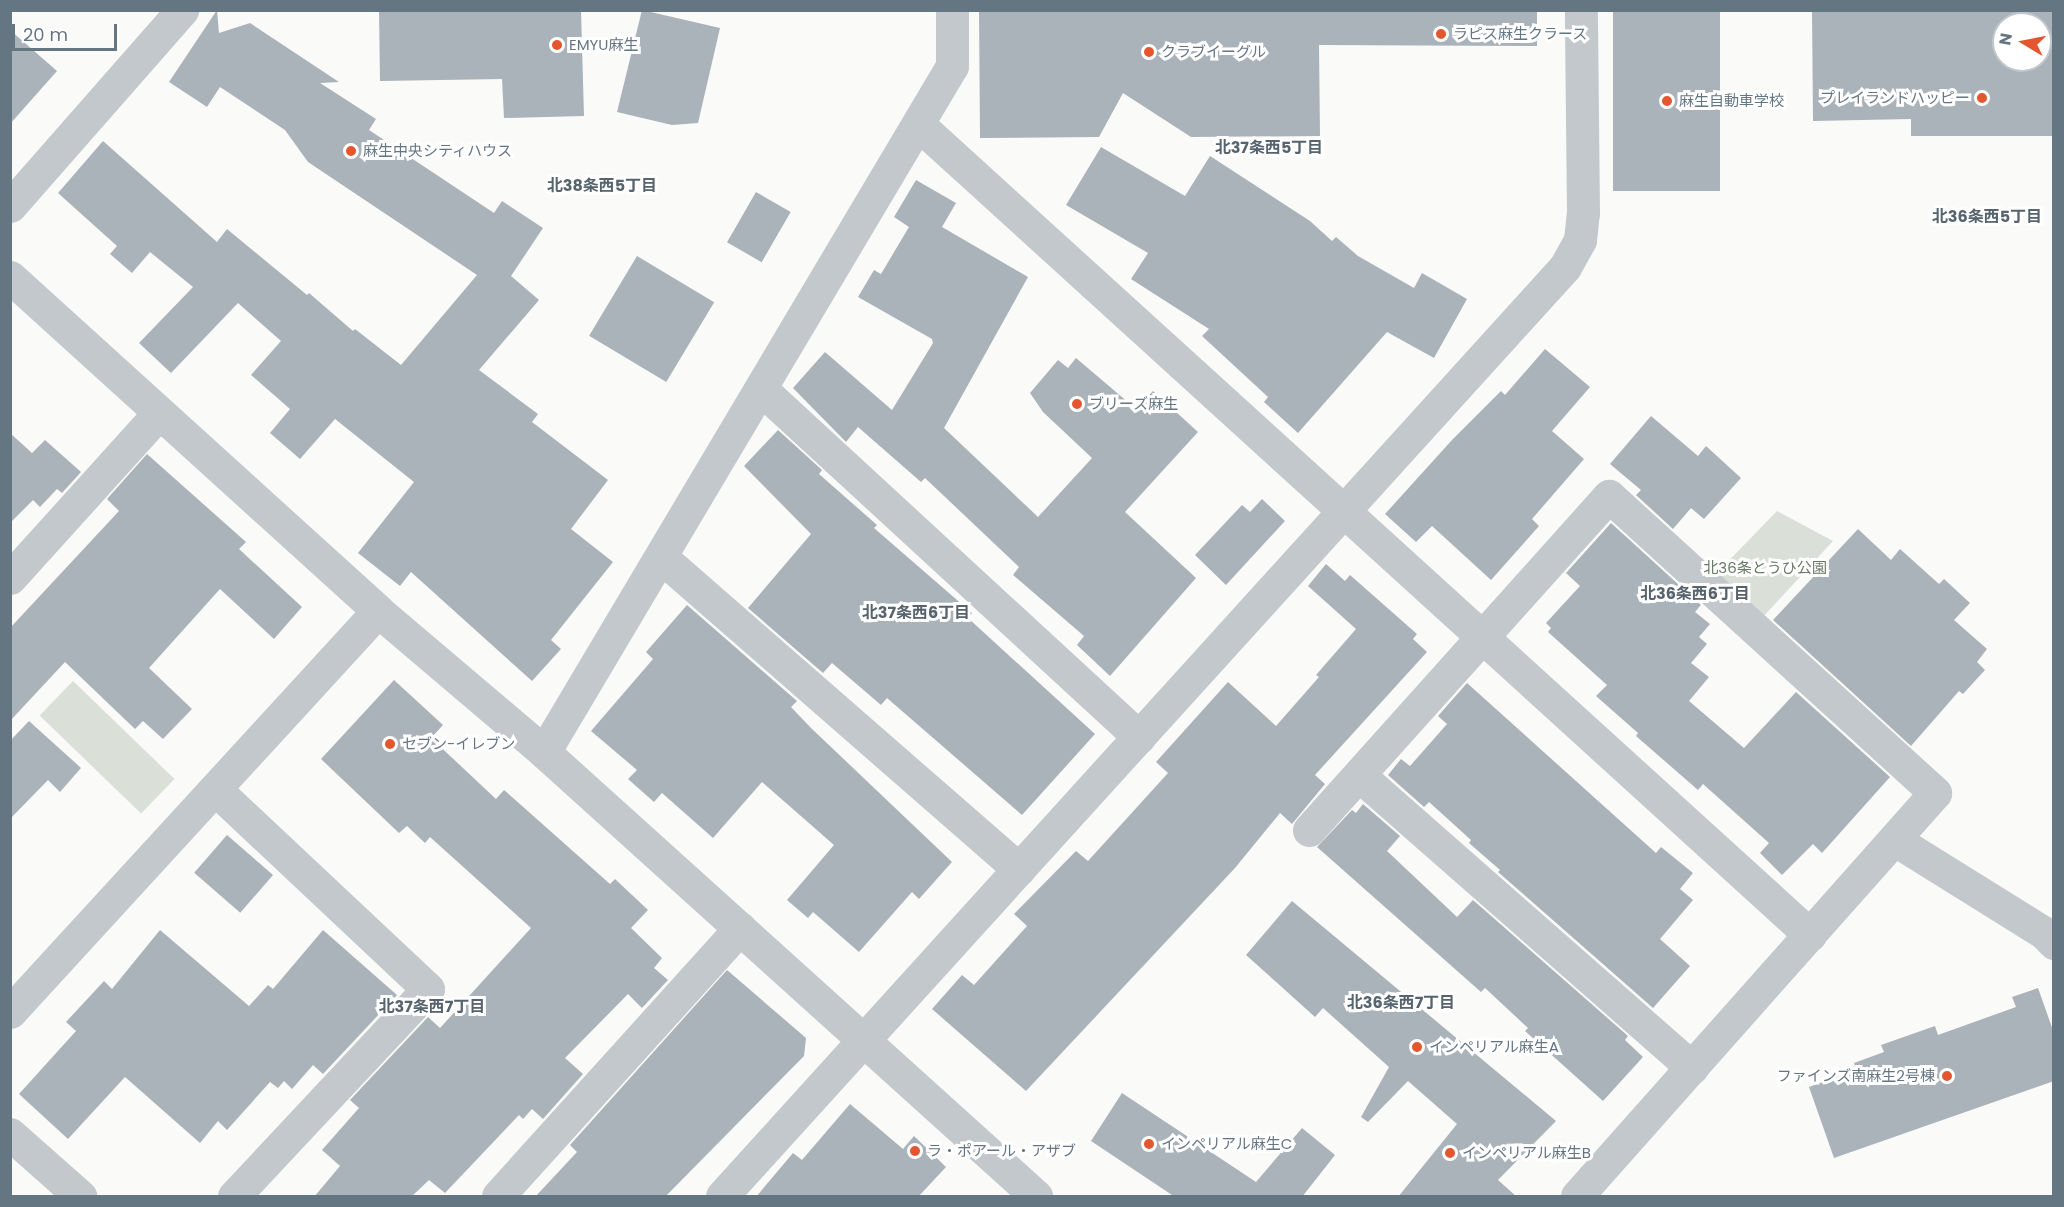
<!DOCTYPE html>
<meta charset="utf-8">
<style>
body{margin:0}
#map{position:relative;width:2064px;height:1207px;overflow:hidden;background:#fafaf8;font-family:Poppins,"Noto Sans JP",sans-serif}
div>[style]{position:absolute}
.green>*{inset:0;background:#dadfd7;transform-origin:0 0}
.building>*{inset:0;background:#aab3b9;transform-origin:0 0}
.minor>*{height:33px;margin:-16.5px;padding:0 16.5px;transform-origin:16.5px;border-radius:16.5px;background:#c3c8cc}
.dots>*{width:16px;height:16px;translate:-50% -50%;box-sizing:border-box;border:3px solid #fff;border-radius:50%}
span{translate:-50% -50%;white-space:nowrap;text-align:center;line-height:1.15;-webkit-text-stroke:6px #fff;paint-order:stroke}
.poi-label{font-size:15px;color:#657683}
.left{translate:0 -50%;text-align:left}
.right{translate:-100% -50%;text-align:right}
.park-label{font-size:15px;color:#687a64}
.neighbourhood-label{font-size:16px;color:#57646e;font-weight:700}
.frame{position:absolute;inset:0;border:12px solid #657683;pointer-events:none}
.north{position:absolute;left:1992px;top:12px;width:60px;height:60px;box-sizing:border-box;background:#fff;border:2px solid #c1c8cd;border-radius:50%;rotate:280deg;font-size:16px;font-weight:700;line-height:24px;text-align:center;color:#657683}
.north::after{content:'';display:block;margin:auto;width:21px;height:27px;background:#e4572e;clip-path:polygon(50% 0,100% 100%,50% 72%,0 100%)}
.scale{position:absolute;left:12px;top:24px;width:105px;height:27px;box-sizing:border-box;border:3px solid #657683;border-top:0;padding-left:8px;font-size:18px;line-height:21px;white-space:nowrap;color:#657683;-webkit-text-stroke:4px #fff;paint-order:stroke}
</style>
<div id="map">
<div class="green">
<i style="clip-path:polygon(1777px 511px,1833px 541px,1763px 617px,1714px 576px)"></i>
<i style="left:73px;top:681px;width:141px;height:48px;rotate:44deg"></i>
</div>
<div class="building">
<i style="clip-path:polygon(217px 10px,219px 33px,250px 23px,339px 82px,320px 83px,376px 119px,369px 130px,494px 213px,502px 201px,543px 228px,511px 276px,539px 300px,479px 370px,538px 414px,532px 422px,608px 480px,571px 529px,613px 562px,551px 640px,561px 649px,532px 681px,411px 572px,400px 586px,358px 553px,414px 482px,335px 419px,300px 459px,270px 433px,290px 409px,251px 375px,281px 341px,238px 303px,171px 373px,139px 343px,193px 287px,150px 252px,132px 273px,110px 254px,117px 246px,58px 193px,103px 141px,217px 242px,227px 229px,307px 295px,309px 293px,353px 331px,355px 329px,401px 365px,477px 275px,308px 162px,285px 130px,220px 87px,207px 107px,169px 82px)"></i>
<i style="clip-path:polygon(379px 10px,581px 10px,584px 116px,504px 118px,502px 79px,380px 81px)"></i>
<i style="clip-path:polygon(642px 10px,720px 28px,698px 123px,672px 125px,617px 112px)"></i>
<i style="clip-path:polygon(979px 10px,1537px 10px,1537px 46px,1319px 45px,1320px 136px,1191px 137px,1123px 93px,1099px 137px,980px 138px)"></i>
<i style="left:1613px;top:10px;width:107px;height:181px"></i>
<i style="clip-path:polygon(evenodd,1812px 10px,2054px 10px,2054px 136px,1911px 136px,1911px 119px,1813px 121px,1812px 10px,2004px 24px,2040px 24px,2040px 60px,2004px 60px,2004px 24px)"></i>
<i style="clip-path:polygon(10px 30px,57px 71px,10px 124px)"></i>
<i style="clip-path:polygon(1101px 147px,1185px 196px,1210px 156px,1310px 221px,1332px 241px,1336px 237px,1358px 256px,1414px 288px,1422px 273px,1467px 299px,1434px 358px,1387px 332px,1298px 433px,1264px 402px,1268px 397px,1202px 336px,1209px 329px,1131px 279px,1148px 253px,1066px 205px)"></i>
<i style="clip-path:polygon(916px 180px,956px 203px,942px 227px,1028px 277px,944px 428px,1038px 517px,1092px 458px,1043px 412px,1030px 393px,1058px 360px,1068px 368px,1076px 358px,1136px 409px,1153px 391px,1198px 432px,1125px 512px,1196px 578px,1110px 676px,1077px 645px,1084px 636px,1013px 575px,1019px 567px,925px 478px,921px 482px,858px 427px,846px 442px,793px 388px,825px 352px,892px 410px,933px 343px,932px 339px,858px 297px,874px 270px,881px 274px,909px 227px,894px 217px)"></i>
<i style="left:756px;top:192px;width:40px;height:58px;rotate:30deg"></i>
<i style="left:637px;top:256px;width:90px;height:93px;rotate:31deg"></i>
<i style="clip-path:polygon(1545px 349px,1590px 387px,1552px 431px,1584px 459px,1532px 519px,1539px 526px,1491px 580px,1432px 526px,1416px 542px,1385px 514px,1452px 440px,1501px 391px,1505px 395px)"></i>
<i style="clip-path:polygon(1651px 416px,1698px 456px,1706px 446px,1741px 478px,1704px 519px,1691px 508px,1673px 529px,1636px 495px,1641px 490px,1610px 464px)"></i>
<i style="clip-path:polygon(778px 430px,822px 470px,819px 474px,877px 525px,874px 528px,972px 613px,968px 618px,1095px 734px,1022px 815px,887px 698px,881px 705px,832px 663px,823px 673px,748px 608px,811px 534px,744px 466px)"></i>
<i style="clip-path:polygon(10px 433px,32px 453px,45px 440px,81px 472px,62px 493px,57px 489px,40px 507px,33px 500px,10px 523px)"></i>
<i style="clip-path:polygon(147px 454px,246px 542px,239px 549px,302px 607px,274px 639px,220px 589px,149px 668px,192px 709px,163px 739px,143px 721px,135px 729px,65px 662px,10px 721px,10px 628px,119px 511px,107px 499px)"></i>
<i style="clip-path:polygon(1262px 499px,1285px 521px,1226px 585px,1195px 555px,1242px 505px,1250px 512px)"></i>
<i style="clip-path:polygon(1611px 523px,1701px 605px,1695px 612px,1710px 624px,1699px 637px,1707px 644px,1691px 663px,1709px 677px,1689px 701px,1744px 748px,1796px 692px,1890px 777px,1822px 853px,1813px 844px,1782px 875px,1760px 853px,1769px 843px,1703px 784px,1698px 790px,1636px 736px,1638px 733px,1596px 696px,1607px 685px,1548px 632px,1551px 628px,1546px 623px,1580px 586px,1566px 573px)"></i>
<i style="clip-path:polygon(1858px 529px,1891px 560px,1900px 549px,1939px 584px,1944px 579px,1970px 603px,1954px 620px,1987px 649px,1977px 662px,1985px 670px,1963px 694px,1959px 691px,1911px 746px,1773px 620px)"></i>
<i style="clip-path:polygon(1326px 564px,1345px 581px,1350px 575px,1417px 634px,1413px 639px,1427px 652px,1315px 775px,1325px 784px,1292px 824px,1280px 813px,1235px 868px,1026px 1091px,932px 1009px,962px 975px,974px 985px,1027px 926px,1014px 914px,1076px 851px,1088px 861px,1168px 773px,1156px 762px,1228px 682px,1276px 726px,1319px 677px,1316px 675px,1356px 629px,1308px 586px)"></i>
<i style="clip-path:polygon(687px 605px,797px 701px,791px 707px,811px 728px,952px 862px,919px 899px,912px 892px,859px 952px,813px 912px,808px 918px,787px 900px,834px 845px,762px 782px,713px 838px,662px 793px,654px 802px,628px 779px,637px 770px,591px 731px,653px 659px,646px 652px)"></i>
<i style="clip-path:polygon(394px 680px,443px 725px,431px 738px,496px 799px,504px 790px,610px 884px,615px 879px,648px 910px,631px 928px,662px 958px,654px 968px,668px 980px,642px 1008px,628px 994px,565px 1058px,583px 1074px,543px 1119px,532px 1109px,523px 1119px,519px 1115px,445px 1193px,429px 1180px,411px 1197px,314px 1197px,340px 1166px,322px 1150px,359px 1108px,350px 1100px,428px 1017px,440px 1028px,531px 928px,430px 837px,425px 843px,407px 826px,399px 833px,321px 759px)"></i>
<i style="clip-path:polygon(1467px 683px,1656px 853px,1661px 847px,1693px 873px,1680px 889px,1693px 900px,1660px 939px,1690px 966px,1653px 1008px,1498px 872px,1500px 870px,1469px 843px,1471px 840px,1429px 802px,1424px 807px,1388px 775px,1401px 759px,1410px 766px,1447px 724px,1438px 716px)"></i>
<i style="clip-path:polygon(29px 721px,81px 768px,60px 792px,48px 780px,10px 819px,10px 741px)"></i>
<i style="clip-path:polygon(1363px 804px,1400px 836px,1387px 851px,1457px 917px,1473px 900px,1628px 1036px,1625px 1040px,1643px 1057px,1603px 1101px,1525px 1031px,1528px 1028px,1485px 988px,1481px 992px,1317px 847px,1352px 810px,1356px 813px)"></i>
<i style="left:227px;top:835px;width:61px;height:50px;rotate:41deg"></i>
<i style="clip-path:polygon(1292px 901px,1556px 1121px,1498px 1180px,1517px 1197px,1398px 1197px,1457px 1124px,1408px 1081px,1368px 1122px,1361px 1117px,1389px 1067px,1323px 1008px,1315px 1017px,1246px 955px)"></i>
<i style="clip-path:polygon(160px 930px,249px 1006px,268px 985px,273px 989px,323px 930px,397px 995px,323px 1074px,313px 1065px,292px 1089px,284px 1081px,278px 1088px,270px 1082px,227px 1130px,218px 1121px,200px 1143px,125px 1077px,68px 1139px,19px 1094px,76px 1031px,66px 1022px,104px 981px,112px 989px)"></i>
<i style="clip-path:polygon(727px 970px,806px 1038px,804px 1056px,665px 1197px,535px 1197px,577px 1152px,570px 1145px)"></i>
<i style="clip-path:polygon(2038px 988px,2054px 1033px,2054px 1081px,1834px 1158px,1809px 1087px,1856px 1070px,1854px 1063px,1884px 1052px,1881px 1045px,1935px 1026px,1938px 1035px,2016px 1007px,2012px 997px)"></i>
<i style="clip-path:polygon(1122px 1093px,1256px 1182px,1302px 1128px,1335px 1155px,1302px 1197px,1175px 1197px,1091px 1141px)"></i>
<i style="clip-path:polygon(850px 1104px,903px 1149px,914px 1136px,946px 1167px,918px 1197px,756px 1197px,793px 1153px,802px 1160px)"></i>
</div>
<div class="minor">
<i style="left:919px;top:125px;width:1204px;rotate:42.27deg"></i>
<i style="left:10px;top:206px;width:261px;rotate:-48.7deg"></i>
<i style="left:10px;top:277px;width:497px;rotate:42.2deg"></i>
<i style="left:378px;top:611px;width:218px;rotate:40.3deg"></i>
<i style="left:544px;top:752px;width:663px;rotate:42.06deg"></i>
<i style="left:761px;top:389px;width:514px;rotate:42.63deg"></i>
<i style="left:661px;top:557px;width:475px;rotate:41.1deg"></i>
<i style="left:10px;top:578px;width:222px;rotate:-47.9deg"></i>
<i style="left:544px;top:752px;width:798px;rotate:-59.26deg"></i>
<i style="left:952px;top:66px;width:56px;rotate:-90deg"></i>
<i style="left:1360px;top:776px;width:442px;rotate:41.3deg"></i>
<i style="left:215px;top:789px;width:292px;rotate:43.2deg"></i>
<i style="left:428px;top:989px;width:284px;rotate:133.1deg"></i>
<i style="left:1309px;top:830px;width:449px;rotate:-48.1deg"></i>
<i style="left:1609px;top:496px;width:441px;rotate:42.3deg"></i>
<i style="left:1935px;top:793px;width:539px;rotate:131.62deg"></i>
<i style="left:1895px;top:840px;width:174px;rotate:31.9deg"></i>
<i style="left:2043px;top:932px;width:16px;rotate:45deg"></i>
<i style="left:10px;top:1012px;width:544px;rotate:-47.46deg"></i>
<i style="left:10px;top:1134px;width:94px;rotate:41.5deg"></i>
<i style="left:498px;top:1196px;width:361px;rotate:-47.9deg"></i>
<i style="left:722px;top:1196px;width:1254px;rotate:-47.78deg"></i>
<i style="left:1565px;top:267px;width:31px;rotate:-61deg"></i>
<i style="left:1580px;top:240px;width:27px;rotate:-84deg"></i>
<i style="left:1583px;top:213px;width:203px;rotate:-90.6deg"></i>
</div>
<div class="dots">
<i style="left:1441px;top:34px;background:#e4572e"></i>
<i style="left:557px;top:45px;background:#e4572e"></i>
<i style="left:1149px;top:52px;background:#e4572e"></i>
<i style="left:1982px;top:98px;background:#e4572e"></i>
<i style="left:1667px;top:101px;background:#e4572e"></i>
<i style="left:351px;top:151px;background:#e4572e"></i>
<i style="left:1077px;top:404px;background:#e4572e"></i>
<i style="left:390px;top:744px;background:#e4572e"></i>
<i style="left:1417px;top:1047px;background:#e4572e"></i>
<i style="left:1947px;top:1076px;background:#e4572e"></i>
<i style="left:1149px;top:1144px;background:#e4572e"></i>
<i style="left:915px;top:1151px;background:#e4572e"></i>
<i style="left:1450px;top:1153px;background:#e4572e"></i>
</div>
<div class="poi-label">
<span class="left" style="left:1453px;top:34px">ラピス麻生クラース</span>
<span class="left" style="left:569px;top:45px">EMYU麻生</span>
<span class="left" style="left:1161px;top:52px">クラブイーグル</span>
<span class="right" style="left:1970px;top:98px">プレイランドハッピー</span>
<span class="left" style="left:1679px;top:101px">麻生自動車学校</span>
<span class="left" style="left:363px;top:151px">麻生中央シティハウス</span>
<span class="left" style="left:1089px;top:404px">ブリーズ麻生</span>
<span class="left" style="left:402px;top:744px">セブン-イレブン</span>
<span class="left" style="left:1429px;top:1047px">インペリアル麻生A</span>
<span class="right" style="left:1935px;top:1076px">ファインズ南麻生2号棟</span>
<span class="left" style="left:1161px;top:1144px">インペリアル麻生C</span>
<span class="left" style="left:927px;top:1151px">ラ・ポアール・アザブ</span>
<span class="left" style="left:1462px;top:1153px">インペリアル麻生B</span>
</div>
<div class="park-label">
<span style="left:1765px;top:568px">北36条とうひ公園</span>
</div>
<div class="neighbourhood-label">
<span style="left:1269px;top:148px">北37条西5丁目</span>
<span style="left:602px;top:186px">北38条西5丁目</span>
<span style="left:1987px;top:217px">北36条西5丁目</span>
<span style="left:1695px;top:594px">北36条西6丁目</span>
<span style="left:916px;top:613px">北37条西6丁目</span>
<span style="left:1401px;top:1003px">北36条西7丁目</span>
<span style="left:432px;top:1007px">北37条西7丁目</span>
</div>
<div class="frame"></div>
<div class="north">N</div>
<div class="scale">20 m</div>
</div>
